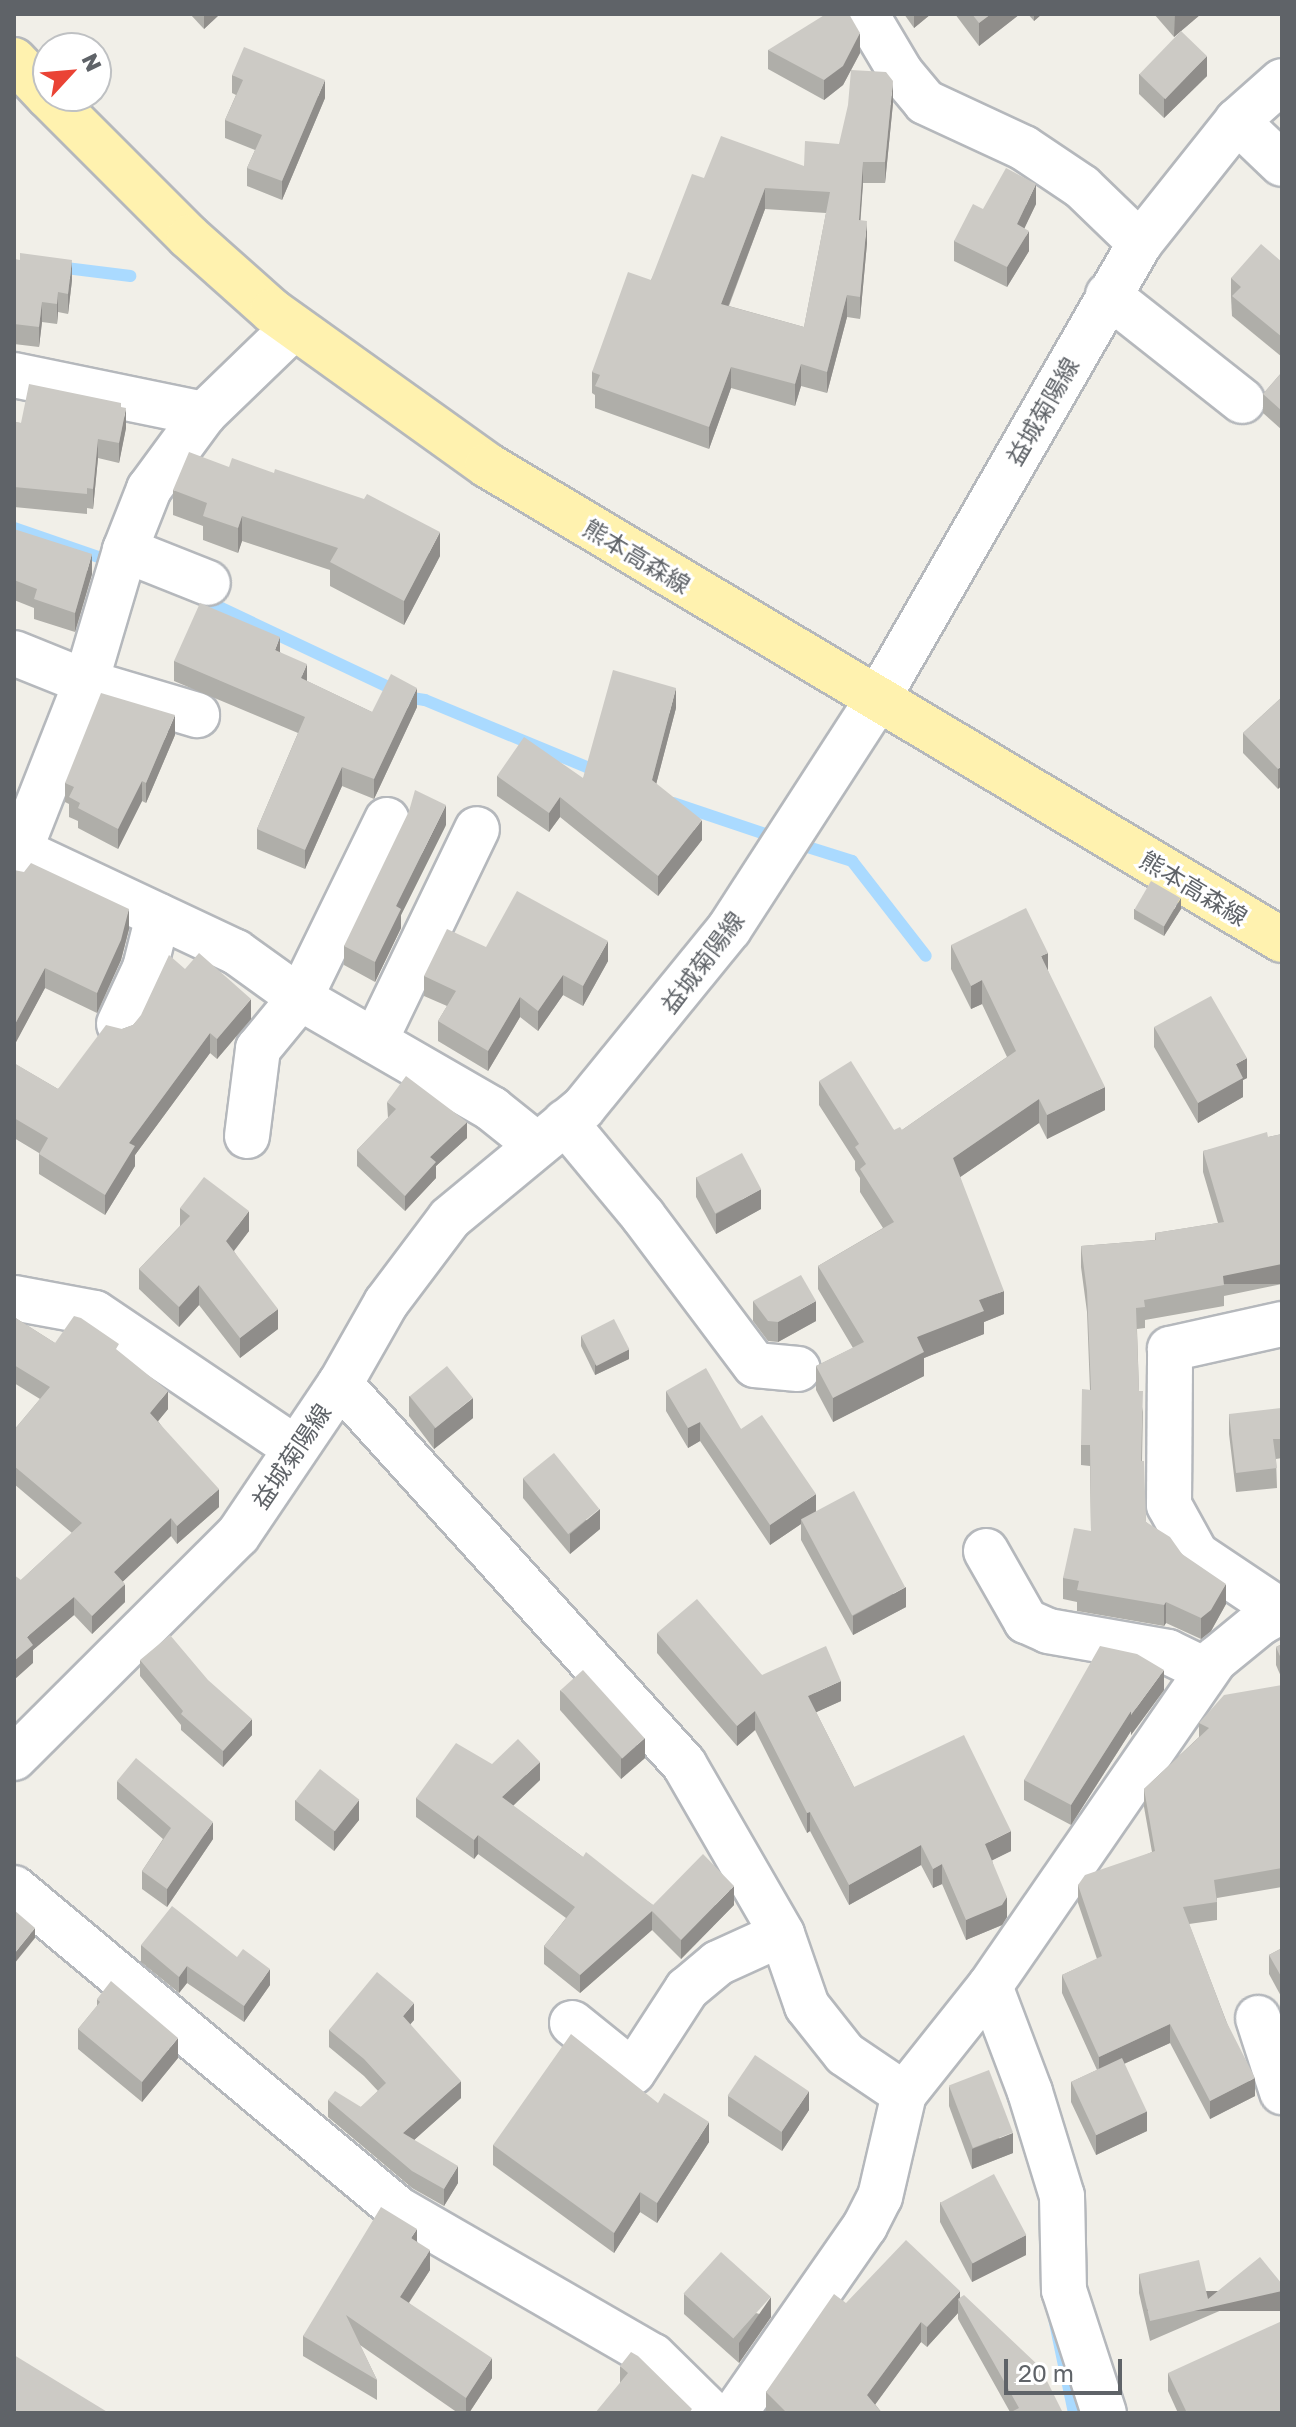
<!DOCTYPE html>
<meta charset="utf-8">
<style>
body{margin:0}
#map{position:relative;width:1296px;height:2427px;overflow:hidden;background:#f1efe8;font-family:"Golos Text","Noto Sans JP",sans-serif}
div>[style]{position:absolute}
.stream>*{height:12px;margin:-6px;padding:0 6px;transform-origin:6px;border-radius:6px;background:#aadaff}
.roads{filter:drop-shadow(2px 0 #b5b8bc) drop-shadow(-2px 0 #b5b8bc) drop-shadow(0 2px #b5b8bc) drop-shadow(0 -2px #b5b8bc)}
.minor>*{height:44px;margin:-22px;padding:0 22px;transform-origin:22px;border-radius:22px;background:#fff}
.secondary>*{height:44px;margin:-22px;padding:0 22px;transform-origin:22px;border-radius:22px;background:#fff}
.primary>*{height:44px;margin:-22px;padding:0 22px;transform-origin:22px;border-radius:22px;background:#fff2af}
.wall>*{inset:0;background:#afaea9}
.shaded-wall>*{inset:0;background:#8f8d8a;transform-origin:0 0}
.building>*{inset:0;background:#cccac5;transform-origin:0 0}
span{translate:-50% -50%;white-space:nowrap;text-align:center;line-height:1.15;-webkit-text-stroke:6px #fff;paint-order:stroke}
.street-label{font-size:24px;color:#5f6368}
.frame{position:absolute;inset:0;border:16px solid #5f6368;pointer-events:none}
.north{position:absolute;left:32px;top:32px;width:80px;height:80px;box-sizing:border-box;background:#fff;border:2px solid #bfc1c3;border-radius:50%;rotate:64deg;font-size:22px;font-weight:700;line-height:32px;text-align:center;color:#5f6368}
.north::after{content:'';display:block;margin:auto;width:28px;height:36px;background:#ea4335;clip-path:polygon(50% 0,100% 100%,50% 72%,0 100%)}
.scale{position:absolute;left:1004px;top:2359px;width:118px;height:36px;box-sizing:border-box;border:4px solid #5f6368;border-top:0;padding-left:10px;font-size:24px;line-height:28px;white-space:nowrap;color:#5f6368;-webkit-text-stroke:6px #fff;paint-order:stroke}
</style>
<div id="map">
<div class="stream">
<i style="left:58px;top:267px;width:73px;rotate:7.1deg"></i>
<i style="left:14px;top:528px;width:105px;rotate:19deg"></i>
<i style="left:200px;top:598px;width:234px;rotate:25.3deg"></i>
<i style="left:412px;top:698px;width:13px;rotate:9deg"></i>
<i style="left:425px;top:700px;width:191px;rotate:22.5deg"></i>
<i style="left:673px;top:803px;width:110px;rotate:18.6deg"></i>
<i style="left:795px;top:843px;width:60px;rotate:17.5deg"></i>
<i style="left:852px;top:861px;width:120px;rotate:52.1deg"></i>
<i style="left:1054px;top:2318px;width:97px;rotate:78.1deg"></i>
</div>
<div class="roads">
<div class="minor">
<i style="left:866px;top:14px;width:69px;rotate:59.3deg"></i>
<i style="left:901px;top:73px;width:38px;rotate:50deg"></i>
<i style="left:925px;top:102px;width:109px;rotate:24.9deg"></i>
<i style="left:1024px;top:148px;width:70px;rotate:33.9deg"></i>
<i style="left:1082px;top:187px;width:81px;rotate:44deg"></i>
<i style="left:1237px;top:121px;width:62px;rotate:43.7deg"></i>
<i style="left:1108px;top:295px;width:171px;rotate:38.3deg"></i>
<i style="left:14px;top:375px;width:194px;rotate:11.6deg"></i>
<i style="left:125px;top:550px;width:89px;rotate:21.7deg"></i>
<i style="left:14px;top:653px;width:78px;rotate:21.9deg"></i>
<i style="left:86px;top:682px;width:116px;rotate:16.6deg"></i>
<i style="left:21px;top:851px;width:238px;rotate:25.2deg"></i>
<i style="left:236px;top:952px;width:79px;rotate:35.7deg"></i>
<i style="left:300px;top:998px;width:222px;rotate:30deg"></i>
<i style="left:492px;top:1109px;width:58px;rotate:38.7deg"></i>
<i style="left:14px;top:865px;width:197px;rotate:-68.5deg"></i>
<i style="left:86px;top:682px;width:138px;rotate:-73.5deg"></i>
<i style="left:125px;top:550px;width:66px;rotate:-68.5deg"></i>
<i style="left:149px;top:489px;width:93px;rotate:-53.7deg"></i>
<i style="left:204px;top:414px;width:125px;rotate:-44deg"></i>
<i style="left:119px;top:1024px;width:62px;rotate:-65.1deg"></i>
<i style="left:145px;top:968px;width:54px;rotate:-76deg"></i>
<i style="left:375px;top:1041px;width:235px;rotate:-64.3deg"></i>
<i style="left:565px;top:1122px;width:122px;rotate:50.3deg"></i>
<i style="left:643px;top:1216px;width:186px;rotate:53.1deg"></i>
<i style="left:755px;top:1365px;width:43px;rotate:5.3deg"></i>
<i style="left:247px;top:1136px;width:88px;rotate:-82.8deg"></i>
<i style="left:258px;top:1049px;width:66px;rotate:-50.5deg"></i>
<i style="left:300px;top:998px;width:198px;rotate:-64deg"></i>
<i style="left:14px;top:1298px;width:82px;rotate:10.5deg"></i>
<i style="left:95px;top:1313px;width:241px;rotate:34deg"></i>
<i style="left:340px;top:1384px;width:513px;rotate:47.85deg"></i>
<i style="left:684px;top:1764px;width:196px;rotate:60deg"></i>
<i style="left:782px;top:1934px;width:76px;rotate:70.9deg"></i>
<i style="left:807px;top:2006px;width:61px;rotate:51.6deg"></i>
<i style="left:845px;top:2054px;width:71px;rotate:34.1deg"></i>
<i style="left:986px;top:1551px;width:81px;rotate:60.3deg"></i>
<i style="left:1026px;top:1621px;width:24px;rotate:24deg"></i>
<i style="left:1048px;top:1631px;width:122px;rotate:9.9deg"></i>
<i style="left:1168px;top:1652px;width:43px;rotate:26deg"></i>
<i style="left:1281px;top:1611px;width:102px;rotate:-146.2deg"></i>
<i style="left:1196px;top:1554px;width:56px;rotate:-118.9deg"></i>
<i style="left:1169px;top:1505px;width:156px;rotate:-89.6deg"></i>
<i style="left:1170px;top:1349px;width:115px;rotate:-12.6deg"></i>
<i style="left:14px;top:1888px;width:500px;rotate:39.89deg"></i>
<i style="left:398px;top:2209px;width:294px;rotate:30deg"></i>
<i style="left:653px;top:2356px;width:81px;rotate:44.5deg"></i>
<i style="left:990px;top:1986px;width:113px;rotate:69.3deg"></i>
<i style="left:1030px;top:2092px;width:109px;rotate:72.9deg"></i>
<i style="left:1062px;top:2196px;width:94px;rotate:88.8deg"></i>
<i style="left:1064px;top:2290px;width:129px;rotate:72deg"></i>
<i style="left:1258px;top:2018px;width:78px;rotate:72deg"></i>
<i style="left:572px;top:2023px;width:78px;rotate:38.8deg"></i>
<i style="left:633px;top:2072px;width:99px;rotate:-57deg"></i>
<i style="left:687px;top:1989px;width:40px;rotate:-40deg"></i>
<i style="left:718px;top:1963px;width:70px;rotate:-24.4deg"></i>
<i style="left:735px;top:2413px;width:228px;rotate:-55.2deg"></i>
<i style="left:865px;top:2226px;width:33px;rotate:-63deg"></i>
<i style="left:880px;top:2197px;width:106px;rotate:-76.9deg"></i>
<i style="left:904px;top:2094px;width:138px;rotate:-51.5deg"></i>
<i style="left:990px;top:1986px;width:397px;rotate:-55.4deg"></i>
<i style="left:1216px;top:1659px;width:57px;rotate:-39.3deg"></i>
<i style="left:1260px;top:1623px;width:25px;rotate:-29deg"></i>
</div>
<div class="secondary">
<i style="left:14px;top:1758px;width:316px;rotate:-44.9deg"></i>
<i style="left:238px;top:1535px;width:182px;rotate:-56deg"></i>
<i style="left:340px;top:1384px;width:93px;rotate:-60.4deg"></i>
<i style="left:386px;top:1303px;width:106px;rotate:-53deg"></i>
<i style="left:450px;top:1218px;width:173px;rotate:-39.6deg"></i>
<i style="left:583px;top:1108px;width:231px;rotate:-50.8deg"></i>
<i style="left:729px;top:929px;width:273px;rotate:-57.1deg"></i>
<i style="left:877px;top:700px;width:527px;rotate:-60.08deg"></i>
<i style="left:1140px;top:243px;width:156px;rotate:-51.5deg"></i>
<i style="left:1237px;top:121px;width:60px;rotate:-41.6deg"></i>
</div>
<div class="primary">
<i style="left:14px;top:60px;width:50px;rotate:46.6deg"></i>
<i style="left:48px;top:96px;width:199px;rotate:45deg"></i>
<i style="left:189px;top:237px;width:111px;rotate:41.7deg"></i>
<i style="left:272px;top:311px;width:264px;rotate:35.6deg"></i>
<i style="left:487px;top:465px;width:926px;rotate:30.86deg"></i>
</div>
</div>
<div class="wall">
<i style="clip-path:polygon(190px 14px,220px 14px,204px 29px)"></i>
<i style="clip-path:polygon(904px 14px,931px 14px,914px 28px)"></i>
<i style="clip-path:polygon(955px 14px,1020px 14px,979px 46px)"></i>
<i style="clip-path:polygon(1028px 14px,1042px 14px,1034px 21px)"></i>
<i style="clip-path:polygon(1154px 14px,1201px 14px,1174px 37px)"></i>
<i style="clip-path:polygon(768px 50px,860px 53px,843px 85px,824px 100px,768px 69px)"></i>
<i style="clip-path:polygon(1139px 74px,1207px 76px,1164px 118px,1139px 94px)"></i>
<i style="clip-path:polygon(232px 75px,325px 98px,282px 200px,247px 186px,247px 168px,255px 150px,225px 138px,225px 120px,236px 95px,232px 93px)"></i>
<i style="clip-path:polygon(evenodd,893px 103px,885px 183px,863px 183px,860px 220px,867px 243px,860px 319px,847px 317px,827px 393px,801px 386px,795px 406px,731px 388px,709px 449px,595px 408px,595px 395px,592px 393px,592px 372px,651px 280px,704px 178px,804px 166px,839px 144px,893px 103px,765px 209px,826px 213px,804px 327px,729px 306px,765px 209px)"></i>
<i style="clip-path:polygon(1036px 204px,1024px 228px,1029px 251px,1007px 287px,954px 261px,954px 241px,983px 209px)"></i>
<i style="clip-path:polygon(14px 259px,72px 280px,68px 314px,58px 312px,57px 324px,42px 322px,39px 347px,14px 344px)"></i>
<i style="clip-path:polygon(1282px 262px,1282px 357px,1232px 316px,1231px 297px,1231px 278px)"></i>
<i style="clip-path:polygon(1282px 372px,1282px 430px,1263px 413px,1263px 394px)"></i>
<i style="clip-path:polygon(121px 407px,126px 428px,119px 463px,98px 458px,93px 509px,87px 508px,87px 514px,14px 507px,14px 422px,21px 423px)"></i>
<i style="clip-path:polygon(173px 490px,440px 556px,404px 625px,330px 586px,330px 570px,242px 541px,238px 553px,203px 540px,203px 526px,173px 515px)"></i>
<i style="clip-path:polygon(14px 529px,92px 574px,75px 632px,34px 619px,34px 608px,14px 600px)"></i>
<i style="clip-path:polygon(280px 652px,307px 681px,372px 712px,417px 707px,374px 799px,342px 786px,305px 869px,257px 849px,257px 829px,298px 733px,174px 681px,174px 661px)"></i>
<i style="clip-path:polygon(1282px 697px,1278px 789px,1243px 753px,1243px 733px)"></i>
<i style="clip-path:polygon(676px 708px,656px 784px,702px 840px,658px 896px,560px 817px,549px 832px,497px 796px,497px 776px,583px 778px)"></i>
<i style="clip-path:polygon(175px 735px,146px 803px,142px 801px,118px 849px,78px 828px,78px 821px,69px 817px,69px 804px,65px 802px,65px 783px)"></i>
<i style="clip-path:polygon(446px 825px,401px 915px,401px 928px,375px 982px,344px 965px,344px 946px)"></i>
<i style="clip-path:polygon(14px 870px,129px 929px,121px 960px,97px 1013px,45px 988px,14px 1045px,15px 1064px,58px 1089px,122px 1029px,133px 1025px,185px 969px,251px 1019px,217px 1059px,210px 1053px,135px 1155px,135px 1166px,105px 1215px,39px 1174px,39px 1153px,14px 1138px)"></i>
<i style="clip-path:polygon(1134px 909px,1181px 909px,1164px 936px,1134px 919px)"></i>
<i style="clip-path:polygon(951px 945px,1048px 971px,1105px 1110px,1047px 1139px,1039px 1123px,960px 1177px,1004px 1314px,984px 1322px,984px 1334px,924px 1358px,924px 1376px,833px 1422px,816px 1390px,816px 1366px,853px 1348px,818px 1289px,818px 1266px,883px 1228px,860px 1192px,860px 1178px,855px 1170px,855px 1161px,819px 1105px,819px 1081px,894px 1130px,902px 1130px,1007px 1057px,982px 1004px,971px 1009px,951px 969px)"></i>
<i style="clip-path:polygon(486px 947px,608px 961px,583px 1006px,563px 995px,538px 1031px,520px 1017px,488px 1071px,438px 1041px,438px 1021px,447px 1006px,424px 996px,424px 976px)"></i>
<i style="clip-path:polygon(1154px 1027px,1247px 1078px,1243px 1080px,1243px 1097px,1198px 1123px,1154px 1047px)"></i>
<i style="clip-path:polygon(387px 1102px,467px 1138px,436px 1166px,436px 1178px,405px 1211px,357px 1166px,357px 1150px,388px 1118px)"></i>
<i style="clip-path:polygon(1282px 1134px,1282px 1284px,1224px 1296px,1224px 1306px,1145px 1320px,1145px 1328px,1137px 1329px,1139px 1391px,1143px 1412px,1142px 1461px,1146px 1522px,1182px 1554px,1226px 1604px,1211px 1631px,1201px 1639px,1166px 1623px,1164px 1626px,1077px 1611px,1077px 1602px,1063px 1599px,1063px 1578px,1091px 1531px,1090px 1466px,1081px 1465px,1081px 1445px,1090px 1390px,1087px 1312px,1081px 1267px,1081px 1246px,1155px 1240px,1155px 1233px,1218px 1223px,1203px 1172px,1203px 1151px)"></i>
<i style="clip-path:polygon(696px 1177px,761px 1209px,716px 1234px,696px 1197px)"></i>
<i style="clip-path:polygon(180px 1208px,249px 1231px,234px 1251px,278px 1329px,240px 1358px,199px 1305px,179px 1327px,139px 1289px,139px 1269px,180px 1226px)"></i>
<i style="clip-path:polygon(753px 1301px,816px 1321px,778px 1342px,768px 1341px,753px 1321px)"></i>
<i style="clip-path:polygon(14px 1317px,55px 1343px,119px 1352px,168px 1409px,158px 1421px,219px 1507px,177px 1544px,171px 1536px,123px 1581px,125px 1602px,92px 1634px,74px 1615px,33px 1650px,33px 1663px,21px 1580px,72px 1533px,14px 1484px,14px 1430px,40px 1399px,14px 1383px)"></i>
<i style="clip-path:polygon(581px 1336px,629px 1359px,595px 1375px,581px 1346px)"></i>
<i style="clip-path:polygon(666px 1391px,741px 1429px,816px 1512px,906px 1607px,853px 1635px,801px 1540px,801px 1524px,770px 1545px,700px 1441px,688px 1448px,666px 1411px)"></i>
<i style="clip-path:polygon(409px 1396px,473px 1418px,434px 1449px,409px 1416px)"></i>
<i style="clip-path:polygon(1229px 1414px,1282px 1420px,1282px 1458px,1276px 1459px,1277px 1488px,1236px 1492px,1229px 1434px)"></i>
<i style="clip-path:polygon(523px 1478px,600px 1529px,570px 1554px,523px 1498px)"></i>
<i style="clip-path:polygon(657px 1633px,762px 1675px,841px 1701px,816px 1712px,854px 1787px,1011px 1851px,992px 1860px,1007px 1917px,1002px 1925px,966px 1940px,942px 1884px,933px 1888px,921px 1865px,849px 1905px,810px 1831px,807px 1833px,755px 1730px,737px 1746px,657px 1653px)"></i>
<i style="clip-path:polygon(1282px 1644px,1282px 1679px,1276px 1665px,1276px 1647px)"></i>
<i style="clip-path:polygon(140px 1660px,252px 1735px,223px 1767px,181px 1730px,181px 1725px,140px 1676px)"></i>
<i style="clip-path:polygon(1282px 1685px,1282px 1887px,1217px 1898px,1217px 1920px,1189px 1924px,1255px 2096px,1210px 2119px,1170px 2043px,1124px 2064px,1147px 2131px,1096px 2155px,1071px 2102px,1071px 2082px,1097px 2070px,1062px 1993px,1062px 1975px,1097px 1959px,1078px 1903px,1078px 1885px,1152px 1852px,1144px 1807px,1144px 1789px,1199px 1737px,1199px 1723px)"></i>
<i style="clip-path:polygon(560px 1690px,645px 1758px,621px 1779px,560px 1710px)"></i>
<i style="clip-path:polygon(1164px 1690px,1131px 1735px,1131px 1731px,1071px 1825px,1024px 1800px,1024px 1780px)"></i>
<i style="clip-path:polygon(492px 1764px,540px 1780px,513px 1806px,583px 1857px,653px 1905px,734px 1905px,681px 1959px,652px 1930px,580px 1993px,544px 1964px,544px 1946px,566px 1918px,478px 1854px,474px 1859px,416px 1817px,416px 1798px)"></i>
<i style="clip-path:polygon(117px 1781px,213px 1839px,167px 1907px,142px 1889px,142px 1871px,163px 1839px,117px 1799px)"></i>
<i style="clip-path:polygon(295px 1800px,359px 1820px,334px 1851px,295px 1820px)"></i>
<i style="clip-path:polygon(141px 1945px,270px 1985px,244px 2022px,187px 1983px,179px 1993px,141px 1962px)"></i>
<i style="clip-path:polygon(1282px 1948px,1282px 1998px,1269px 1974px,1269px 1955px)"></i>
<i style="clip-path:polygon(97px 1999px,178px 2058px,142px 2102px,78px 2049px,78px 2029px,97px 2006px)"></i>
<i style="clip-path:polygon(414px 2020px,410px 2024px,461px 2098px,414px 2140px,458px 2183px,444px 2206px,412px 2188px,328px 2117px,328px 2100px,361px 2107px,378px 2091px,364px 2076px,329px 2047px,329px 2030px)"></i>
<i style="clip-path:polygon(949px 2086px,1013px 2153px,972px 2169px,949px 2106px)"></i>
<i style="clip-path:polygon(728px 2096px,809px 2110px,782px 2151px,728px 2116px)"></i>
<i style="clip-path:polygon(709px 2142px,657px 2223px,640px 2212px,614px 2253px,493px 2165px,493px 2145px)"></i>
<i style="clip-path:polygon(940px 2202px,1026px 2255px,972px 2282px,940px 2222px)"></i>
<i style="clip-path:polygon(417px 2241px,430px 2270px,409px 2303px,492px 2378px,469px 2413px,458px 2413px,360px 2345px,377px 2380px,377px 2400px,303px 2356px,303px 2336px)"></i>
<i style="clip-path:polygon(1139px 2274px,1208px 2299px,1282px 2284px,1150px 2341px,1139px 2293px)"></i>
<i style="clip-path:polygon(684px 2294px,771px 2317px,739px 2363px,684px 2314px)"></i>
<i style="clip-path:polygon(960px 2298px,1063px 2413px,1010px 2412px,958px 2319px,958px 2313px,927px 2347px,921px 2342px,875px 2404px,882px 2413px,767px 2413px,766px 2412px,766px 2392px,846px 2303px)"></i>
<i style="clip-path:polygon(620px 2366px,692px 2413px,620px 2384px)"></i>
<i style="clip-path:polygon(1168px 2373px,1282px 2413px,1178px 2413px,1168px 2391px)"></i>
</div>
<div class="shaded-wall">
<i style="clip-path:polygon(204px 14px,220px 14px,204px 29px)"></i>
<i style="clip-path:polygon(914px 14px,931px 14px,914px 28px)"></i>
<i style="clip-path:polygon(991px 14px,1020px 14px,979px 46px,979px 23px)"></i>
<i style="clip-path:polygon(1034px 14px,1042px 14px,1034px 21px)"></i>
<i style="clip-path:polygon(1175px 14px,1201px 14px,1174px 37px)"></i>
<i style="clip-path:polygon(860px 33px,860px 53px,843px 85px,824px 100px,824px 80px)"></i>
<i style="clip-path:polygon(1207px 56px,1207px 76px,1164px 118px,1164px 98px)"></i>
<i style="clip-path:polygon(325px 80px,325px 98px,282px 200px,282px 181px)"></i>
<i style="clip-path:polygon(893px 81px,893px 103px,885px 183px,885px 162px)"></i>
<i style="clip-path:polygon(863px 162px,863px 183px,859px 242px,859px 220px)"></i>
<i style="clip-path:polygon(1036px 184px,1036px 204px,1017px 244px,1017px 224px)"></i>
<i style="clip-path:polygon(765px 188px,765px 209px,721px 325px,721px 304px)"></i>
<i style="clip-path:polygon(867px 221px,867px 243px,860px 319px,860px 297px)"></i>
<i style="clip-path:polygon(1029px 231px,1029px 251px,1007px 287px,1007px 267px)"></i>
<i style="clip-path:polygon(72px 260px,72px 280px,68px 314px,68px 294px)"></i>
<i style="clip-path:polygon(58px 292px,58px 312px,57px 324px,57px 304px)"></i>
<i style="clip-path:polygon(847px 295px,847px 317px,827px 393px,827px 372px)"></i>
<i style="clip-path:polygon(42px 302px,42px 322px,39px 347px,39px 327px)"></i>
<i style="clip-path:polygon(801px 364px,801px 386px,795px 406px,795px 384px)"></i>
<i style="clip-path:polygon(731px 367px,731px 388px,709px 449px,709px 427px)"></i>
<i style="clip-path:polygon(126px 408px,126px 428px,119px 463px,119px 443px)"></i>
<i style="clip-path:polygon(98px 439px,98px 458px,93px 509px,93px 489px)"></i>
<i style="clip-path:polygon(242px 516px,242px 541px,238px 553px,238px 528px)"></i>
<i style="clip-path:polygon(440px 532px,440px 556px,404px 625px,404px 601px)"></i>
<i style="clip-path:polygon(92px 554px,92px 574px,75px 632px,75px 613px)"></i>
<i style="clip-path:polygon(280px 637px,280px 657px,275px 650px)"></i>
<i style="clip-path:polygon(307px 664px,307px 683px,301px 678px)"></i>
<i style="clip-path:polygon(417px 688px,417px 707px,374px 799px,374px 779px)"></i>
<i style="clip-path:polygon(676px 688px,676px 708px,652px 800px,652px 780px)"></i>
<i style="clip-path:polygon(175px 715px,175px 735px,146px 803px,146px 783px)"></i>
<i style="clip-path:polygon(1282px 766px,1282px 786px,1278px 789px,1278px 769px)"></i>
<i style="clip-path:polygon(342px 767px,342px 786px,305px 869px,305px 850px)"></i>
<i style="clip-path:polygon(142px 781px,142px 801px,118px 849px,118px 829px)"></i>
<i style="clip-path:polygon(560px 797px,560px 817px,549px 832px,549px 813px)"></i>
<i style="clip-path:polygon(446px 805px,446px 825px,401px 915px,401px 928px,375px 982px,375px 962px,396px 906px)"></i>
<i style="clip-path:polygon(702px 820px,702px 840px,658px 896px,658px 876px)"></i>
<i style="clip-path:polygon(1181px 898px,1181px 909px,1164px 936px,1164px 926px)"></i>
<i style="clip-path:polygon(129px 909px,129px 929px,121px 960px,97px 1013px,97px 993px)"></i>
<i style="clip-path:polygon(608px 941px,608px 961px,583px 1006px,583px 986px)"></i>
<i style="clip-path:polygon(1048px 953px,1048px 976px,1041px 956px)"></i>
<i style="clip-path:polygon(45px 968px,45px 988px,14px 1046px,14px 1026px)"></i>
<i style="clip-path:polygon(563px 975px,563px 995px,538px 1031px,538px 1011px)"></i>
<i style="clip-path:polygon(982px 980px,982px 1004px,971px 1009px,971px 986px)"></i>
<i style="clip-path:polygon(520px 997px,520px 1017px,488px 1071px,488px 1051px)"></i>
<i style="clip-path:polygon(251px 999px,251px 1019px,217px 1059px,217px 1039px)"></i>
<i style="clip-path:polygon(210px 1033px,210px 1053px,135px 1155px,135px 1166px,105px 1215px,105px 1195px,129px 1143px)"></i>
<i style="clip-path:polygon(1247px 1058px,1247px 1078px,1243px 1080px,1243px 1097px,1198px 1123px,1198px 1103px,1236px 1064px)"></i>
<i style="clip-path:polygon(1105px 1087px,1105px 1110px,1047px 1139px,1047px 1115px)"></i>
<i style="clip-path:polygon(1039px 1099px,1039px 1123px,953px 1182px,953px 1158px)"></i>
<i style="clip-path:polygon(467px 1122px,467px 1138px,436px 1166px,436px 1178px,405px 1211px,405px 1196px,430px 1157px)"></i>
<i style="clip-path:polygon(761px 1189px,761px 1209px,716px 1234px,716px 1214px)"></i>
<i style="clip-path:polygon(249px 1211px,249px 1231px,226px 1261px,226px 1241px)"></i>
<i style="left:1282px;top:1264px;width:20px;height:60px;rotate:90deg"></i>
<i style="clip-path:polygon(199px 1285px,199px 1305px,179px 1327px,179px 1307px)"></i>
<i style="clip-path:polygon(1004px 1291px,1004px 1314px,984px 1322px,984px 1334px,924px 1358px,924px 1376px,833px 1422px,833px 1398px,917px 1337px,979px 1300px)"></i>
<i style="clip-path:polygon(816px 1301px,816px 1321px,778px 1342px,778px 1322px)"></i>
<i style="clip-path:polygon(278px 1309px,278px 1329px,240px 1358px,240px 1338px)"></i>
<i style="clip-path:polygon(629px 1349px,629px 1359px,595px 1375px,595px 1365px)"></i>
<i style="clip-path:polygon(168px 1391px,168px 1409px,150px 1431px,150px 1413px)"></i>
<i style="clip-path:polygon(473px 1398px,473px 1418px,434px 1449px,434px 1429px)"></i>
<i style="clip-path:polygon(700px 1422px,700px 1441px,688px 1448px,688px 1428px)"></i>
<i style="clip-path:polygon(219px 1489px,219px 1507px,177px 1544px,177px 1526px)"></i>
<i style="clip-path:polygon(816px 1494px,816px 1514px,801px 1520px,801px 1524px,770px 1545px,770px 1525px)"></i>
<i style="clip-path:polygon(600px 1509px,600px 1529px,570px 1554px,570px 1534px)"></i>
<i style="clip-path:polygon(171px 1518px,171px 1536px,114px 1590px,114px 1572px)"></i>
<i style="clip-path:polygon(125px 1584px,125px 1602px,92px 1634px,92px 1616px)"></i>
<i style="clip-path:polygon(1226px 1584px,1226px 1604px,1211px 1631px,1201px 1639px,1201px 1618px)"></i>
<i style="clip-path:polygon(906px 1587px,906px 1607px,853px 1635px,853px 1616px)"></i>
<i style="clip-path:polygon(74px 1597px,74px 1615px,33px 1650px,33px 1663px,14px 1680px,14px 1662px,27px 1637px)"></i>
<i style="clip-path:polygon(1166px 1602px,1166px 1623px,1164px 1626px,1164px 1605px)"></i>
<i style="clip-path:polygon(1164px 1670px,1164px 1690px,1131px 1735px,1131px 1715px)"></i>
<i style="clip-path:polygon(841px 1681px,841px 1701px,808px 1716px,808px 1696px)"></i>
<i style="clip-path:polygon(755px 1711px,755px 1730px,737px 1746px,737px 1726px)"></i>
<i style="clip-path:polygon(1131px 1711px,1131px 1731px,1071px 1825px,1071px 1805px)"></i>
<i style="clip-path:polygon(252px 1719px,252px 1735px,223px 1767px,223px 1751px)"></i>
<i style="clip-path:polygon(645px 1738px,645px 1758px,621px 1779px,621px 1759px)"></i>
<i style="clip-path:polygon(540px 1762px,540px 1780px,502px 1816px,502px 1797px)"></i>
<i style="clip-path:polygon(359px 1800px,359px 1820px,334px 1851px,334px 1831px)"></i>
<i style="clip-path:polygon(810px 1812px,810px 1831px,807px 1833px,807px 1813px)"></i>
<i style="clip-path:polygon(213px 1822px,213px 1839px,167px 1907px,167px 1889px)"></i>
<i style="clip-path:polygon(1011px 1831px,1011px 1851px,985px 1864px,985px 1844px)"></i>
<i style="clip-path:polygon(478px 1835px,478px 1854px,474px 1859px,474px 1840px)"></i>
<i style="clip-path:polygon(921px 1845px,921px 1865px,849px 1905px,849px 1885px)"></i>
<i style="clip-path:polygon(942px 1864px,942px 1884px,933px 1888px,933px 1869px)"></i>
<i style="clip-path:polygon(734px 1886px,734px 1905px,681px 1959px,681px 1940px)"></i>
<i style="clip-path:polygon(1007px 1897px,1007px 1917px,1002px 1925px,966px 1940px,966px 1920px)"></i>
<i style="clip-path:polygon(652px 1911px,652px 1930px,580px 1993px,580px 1975px)"></i>
<i style="clip-path:polygon(35px 1928px,35px 1938px,14px 1964px,14px 1954px)"></i>
<i style="clip-path:polygon(187px 1966px,187px 1983px,179px 1993px,179px 1977px)"></i>
<i style="clip-path:polygon(270px 1969px,270px 1985px,244px 2022px,244px 2006px)"></i>
<i style="clip-path:polygon(414px 2003px,414px 2020px,403px 2033px,403px 2016px)"></i>
<i style="clip-path:polygon(1170px 2024px,1170px 2043px,1099px 2075px,1099px 2057px)"></i>
<i style="clip-path:polygon(178px 2038px,178px 2058px,142px 2102px,142px 2082px)"></i>
<i style="clip-path:polygon(1255px 2078px,1255px 2096px,1210px 2119px,1210px 2101px)"></i>
<i style="clip-path:polygon(461px 2081px,461px 2098px,403px 2150px,403px 2133px)"></i>
<i style="clip-path:polygon(809px 2091px,809px 2110px,782px 2151px,782px 2131px)"></i>
<i style="clip-path:polygon(1147px 2111px,1147px 2131px,1096px 2155px,1096px 2135px)"></i>
<i style="clip-path:polygon(709px 2122px,709px 2142px,657px 2223px,657px 2203px)"></i>
<i style="clip-path:polygon(1013px 2133px,1013px 2153px,972px 2169px,972px 2149px)"></i>
<i style="clip-path:polygon(458px 2166px,458px 2183px,444px 2206px,444px 2189px)"></i>
<i style="clip-path:polygon(640px 2192px,640px 2212px,614px 2253px,614px 2233px)"></i>
<i style="clip-path:polygon(417px 2229px,417px 2249px,411px 2238px)"></i>
<i style="clip-path:polygon(1026px 2235px,1026px 2255px,972px 2282px,972px 2262px)"></i>
<i style="clip-path:polygon(430px 2250px,430px 2270px,400px 2316px,400px 2297px)"></i>
<i style="clip-path:polygon(960px 2291px,960px 2302px,958px 2299px,958px 2313px,927px 2347px,927px 2327px)"></i>
<i style="left:1282px;top:2291px;width:20px;height:135px;rotate:90deg"></i>
<i style="clip-path:polygon(771px 2297px,771px 2317px,739px 2363px,739px 2343px)"></i>
<i style="clip-path:polygon(921px 2322px,921px 2342px,869px 2413px,867px 2395px)"></i>
<i style="clip-path:polygon(492px 2358px,492px 2378px,469px 2413px,466px 2413px,466px 2398px)"></i>
</div>
<div class="building">
<i style="clip-path:polygon(826px 14px,849px 14px,860px 33px,843px 66px,824px 80px,768px 50px)"></i>
<i style="clip-path:polygon(972px 14px,991px 14px,979px 23px)"></i>
<i style="left:1181px;top:31px;width:36px;height:60px;rotate:44deg"></i>
<i style="clip-path:polygon(244px 47px,325px 80px,282px 181px,247px 168px,262px 135px,225px 120px,243px 80px,232px 75px)"></i>
<i style="clip-path:polygon(evenodd,851px 70px,886px 72px,893px 81px,885px 162px,863px 162px,859px 220px,867px 221px,860px 297px,847px 295px,827px 372px,801px 364px,795px 384px,731px 367px,709px 427px,595px 386px,600px 375px,592px 372px,628px 272px,651px 280px,692px 174px,704px 178px,721px 136px,804px 166px,805px 141px,839px 144px,848px 105px,851px 70px,765px 188px,830px 192px,804px 327px,721px 304px,765px 188px)"></i>
<i style="clip-path:polygon(1006px 168px,1036px 184px,1017px 224px,1029px 231px,1007px 267px,954px 241px,973px 204px,983px 209px)"></i>
<i style="clip-path:polygon(1261px 244px,1282px 262px,1282px 337px,1232px 296px,1241px 287px,1231px 278px)"></i>
<i style="clip-path:polygon(20px 253px,72px 260px,68px 294px,58px 292px,57px 304px,42px 302px,39px 327px,14px 324px,14px 259px,20px 260px)"></i>
<i style="clip-path:polygon(1282px 372px,1282px 411px,1263px 394px)"></i>
<i style="clip-path:polygon(29px 384px,121px 403px,121px 407px,126px 408px,119px 443px,98px 439px,93px 489px,87px 488px,87px 494px,14px 487px,14px 422px,21px 423px)"></i>
<i style="clip-path:polygon(189px 452px,229px 467px,232px 458px,274px 473px,275px 469px,364px 499px,367px 494px,440px 532px,404px 601px,330px 562px,338px 548px,242px 516px,238px 528px,203px 516px,207px 503px,173px 490px)"></i>
<i style="clip-path:polygon(14px 529px,92px 554px,75px 613px,34px 599px,37px 589px,14px 580px)"></i>
<i style="clip-path:polygon(200px 603px,280px 637px,275px 650px,307px 664px,301px 678px,372px 712px,391px 674px,417px 688px,374px 779px,342px 767px,305px 850px,257px 829px,305px 717px,174px 661px)"></i>
<i style="clip-path:polygon(613px 670px,676px 688px,652px 780px,702px 820px,658px 876px,560px 797px,549px 813px,497px 776px,524px 737px,583px 778px)"></i>
<i style="clip-path:polygon(101px 693px,175px 715px,146px 783px,142px 781px,118px 829px,78px 808px,80px 803px,69px 797px,74px 787px,65px 783px)"></i>
<i style="clip-path:polygon(1282px 697px,1282px 766px,1278px 769px,1243px 733px)"></i>
<i style="clip-path:polygon(415px 790px,446px 805px,396px 906px,401px 909px,375px 962px,344px 946px,409px 811px)"></i>
<i style="clip-path:polygon(31px 863px,129px 909px,121px 940px,97px 993px,45px 968px,14px 1026px,14px 870px,24px 872px)"></i>
<i style="left:1151px;top:881px;width:34px;height:33px;rotate:30deg"></i>
<i style="clip-path:polygon(517px 891px,608px 941px,583px 986px,563px 975px,538px 1011px,520px 997px,488px 1051px,438px 1021px,456px 991px,424px 976px,447px 929px,486px 947px)"></i>
<i style="clip-path:polygon(1026px 908px,1048px 953px,1041px 956px,1105px 1087px,1047px 1115px,1039px 1099px,953px 1158px,1004px 1291px,979px 1300px,984px 1311px,917px 1337px,924px 1352px,833px 1398px,816px 1366px,864px 1342px,818px 1266px,894px 1222px,860px 1169px,866px 1164px,855px 1147px,859px 1144px,819px 1081px,851px 1061px,894px 1130px,900px 1127px,902px 1130px,1016px 1051px,982px 980px,971px 986px,951px 945px)"></i>
<i style="clip-path:polygon(199px 953px,251px 999px,217px 1039px,210px 1033px,129px 1143px,135px 1146px,105px 1195px,39px 1154px,48px 1138px,14px 1118px,14px 1063px,58px 1089px,106px 1025px,122px 1029px,133px 1025px,141px 1015px,169px 955px,185px 969px)"></i>
<i style="clip-path:polygon(1211px 996px,1247px 1058px,1236px 1064px,1243px 1078px,1198px 1103px,1154px 1027px)"></i>
<i style="clip-path:polygon(406px 1076px,467px 1122px,430px 1157px,436px 1162px,405px 1196px,357px 1150px,396px 1109px,387px 1102px)"></i>
<i style="clip-path:polygon(1267px 1132px,1268px 1137px,1282px 1134px,1282px 1264px,1223px 1276px,1224px 1285px,1144px 1300px,1145px 1307px,1136px 1308px,1139px 1391px,1143px 1391px,1141px 1461px,1144px 1461px,1146px 1522px,1170px 1537px,1182px 1554px,1226px 1584px,1211px 1610px,1201px 1618px,1166px 1602px,1164px 1605px,1077px 1590px,1079px 1581px,1063px 1578px,1074px 1528px,1091px 1531px,1090px 1445px,1081px 1445px,1082px 1389px,1091px 1390px,1087px 1291px,1081px 1246px,1156px 1240px,1155px 1233px,1224px 1222px,1203px 1151px)"></i>
<i style="left:742px;top:1153px;width:41px;height:52px;rotate:62deg"></i>
<i style="clip-path:polygon(204px 1177px,249px 1211px,226px 1241px,278px 1309px,240px 1338px,199px 1285px,179px 1307px,139px 1269px,190px 1216px,180px 1208px)"></i>
<i style="clip-path:polygon(801px 1275px,816px 1301px,778px 1322px,768px 1321px,753px 1301px)"></i>
<i style="clip-path:polygon(74px 1316px,81px 1318px,119px 1344px,116px 1349px,168px 1391px,150px 1413px,219px 1489px,177px 1526px,171px 1518px,114px 1572px,125px 1584px,92px 1616px,74px 1597px,27px 1637px,33px 1645px,14px 1661px,14px 1575px,21px 1580px,82px 1523px,14px 1466px,14px 1430px,50px 1387px,14px 1365px,14px 1317px,55px 1343px)"></i>
<i style="left:614px;top:1319px;width:34px;height:37px;rotate:63deg"></i>
<i style="left:447px;top:1366px;width:41px;height:48px;rotate:51deg"></i>
<i style="clip-path:polygon(706px 1368px,741px 1429px,762px 1415px,816px 1494px,770px 1525px,700px 1422px,688px 1428px,666px 1391px)"></i>
<i style="clip-path:polygon(1281px 1408px,1282px 1439px,1273px 1439px,1277px 1468px,1236px 1473px,1229px 1414px)"></i>
<i style="left:554px;top:1453px;width:72px;height:40px;rotate:51deg"></i>
<i style="left:854px;top:1491px;width:109px;height:60px;rotate:62deg"></i>
<i style="clip-path:polygon(697px 1599px,762px 1675px,826px 1646px,841px 1681px,808px 1696px,854px 1787px,964px 1735px,1011px 1831px,985px 1844px,1007px 1897px,1002px 1905px,966px 1920px,942px 1864px,933px 1869px,921px 1845px,849px 1885px,810px 1812px,807px 1813px,755px 1711px,737px 1726px,657px 1633px)"></i>
<i style="clip-path:polygon(170px 1635px,208px 1680px,252px 1719px,223px 1751px,181px 1714px,183px 1711px,140px 1660px)"></i>
<i style="clip-path:polygon(1282px 1644px,1282px 1661px,1276px 1647px)"></i>
<i style="clip-path:polygon(1100px 1646px,1137px 1654px,1164px 1670px,1131px 1715px,1131px 1711px,1071px 1805px,1024px 1780px)"></i>
<i style="left:583px;top:1670px;width:92px;height:30px;rotate:48deg"></i>
<i style="clip-path:polygon(1282px 1685px,1282px 1868px,1214px 1880px,1217px 1902px,1183px 1907px,1226px 2021px,1255px 2078px,1210px 2101px,1170px 2024px,1099px 2057px,1062px 1975px,1102px 1956px,1078px 1885px,1085px 1875px,1155px 1851px,1144px 1789px,1209px 1728px,1199px 1723px,1224px 1695px)"></i>
<i style="clip-path:polygon(518px 1739px,540px 1762px,502px 1797px,583px 1857px,586px 1852px,653px 1905px,703px 1854px,734px 1886px,681px 1940px,652px 1911px,580px 1975px,544px 1946px,575px 1907px,478px 1835px,474px 1840px,416px 1798px,456px 1743px,492px 1764px)"></i>
<i style="clip-path:polygon(136px 1758px,213px 1822px,167px 1889px,142px 1871px,171px 1828px,117px 1781px)"></i>
<i style="left:320px;top:1769px;width:50px;height:40px;rotate:38deg"></i>
<i style="clip-path:polygon(172px 1906px,237px 1957px,243px 1949px,270px 1969px,244px 2006px,187px 1966px,179px 1977px,141px 1945px)"></i>
<i style="clip-path:polygon(14px 1910px,35px 1928px,14px 1954px)"></i>
<i style="clip-path:polygon(1282px 1948px,1282px 1978px,1269px 1955px)"></i>
<i style="clip-path:polygon(377px 1972px,414px 2003px,403px 2016px,461px 2081px,403px 2133px,458px 2166px,444px 2189px,412px 2171px,328px 2100px,335px 2091px,361px 2107px,386px 2083px,364px 2059px,329px 2030px)"></i>
<i style="clip-path:polygon(111px 1981px,178px 2038px,142px 2082px,78px 2029px,100px 2002px,97px 1999px)"></i>
<i style="clip-path:polygon(571px 2034px,658px 2103px,664px 2093px,709px 2122px,657px 2203px,640px 2192px,614px 2233px,493px 2145px)"></i>
<i style="left:755px;top:2055px;width:65px;height:49px;rotate:34deg"></i>
<i style="left:1122px;top:2058px;width:59px;height:56px;rotate:65deg"></i>
<i style="left:989px;top:2070px;width:67px;height:43px;rotate:69deg"></i>
<i style="left:994px;top:2174px;width:69px;height:61px;rotate:62deg"></i>
<i style="clip-path:polygon(381px 2207px,417px 2229px,411px 2238px,430px 2250px,400px 2297px,492px 2358px,466px 2398px,346px 2315px,377px 2380px,303px 2336px)"></i>
<i style="clip-path:polygon(906px 2240px,960px 2291px,927px 2327px,921px 2322px,867px 2395px,882px 2413px,787px 2413px,766px 2392px,834px 2294px,846px 2303px)"></i>
<i style="left:721px;top:2252px;width:67px;height:56px;rotate:42deg"></i>
<i style="clip-path:polygon(1260px 2257px,1282px 2284px,1282px 2291px,1150px 2321px,1139px 2274px,1199px 2260px,1208px 2299px)"></i>
<i style="clip-path:polygon(964px 2295px,1040px 2367px,1063px 2413px,1009px 2413px,1019px 2408px,958px 2299px)"></i>
<i style="clip-path:polygon(1282px 2321px,1282px 2413px,1187px 2413px,1168px 2373px)"></i>
<i style="clip-path:polygon(631px 2352px,638px 2356px,692px 2409px,689px 2413px,595px 2413px,628px 2373px,620px 2366px)"></i>
<i style="clip-path:polygon(14px 2355px,109px 2413px,14px 2413px)"></i>
</div>
<div class="street-label">
<span style="left:1042px;top:411px;rotate:-60deg">益城菊陽線</span>
<span style="left:637px;top:556px;rotate:31deg">熊本高森線</span>
<span style="left:1194px;top:888px;rotate:31deg">熊本高森線</span>
<span style="left:702px;top:962px;rotate:-53deg">益城菊陽線</span>
<span style="left:291px;top:1456px;rotate:-56deg">益城菊陽線</span>
</div>
<div class="frame"></div>
<div class="north">N</div>
<div class="scale">20 m</div>
</div>
